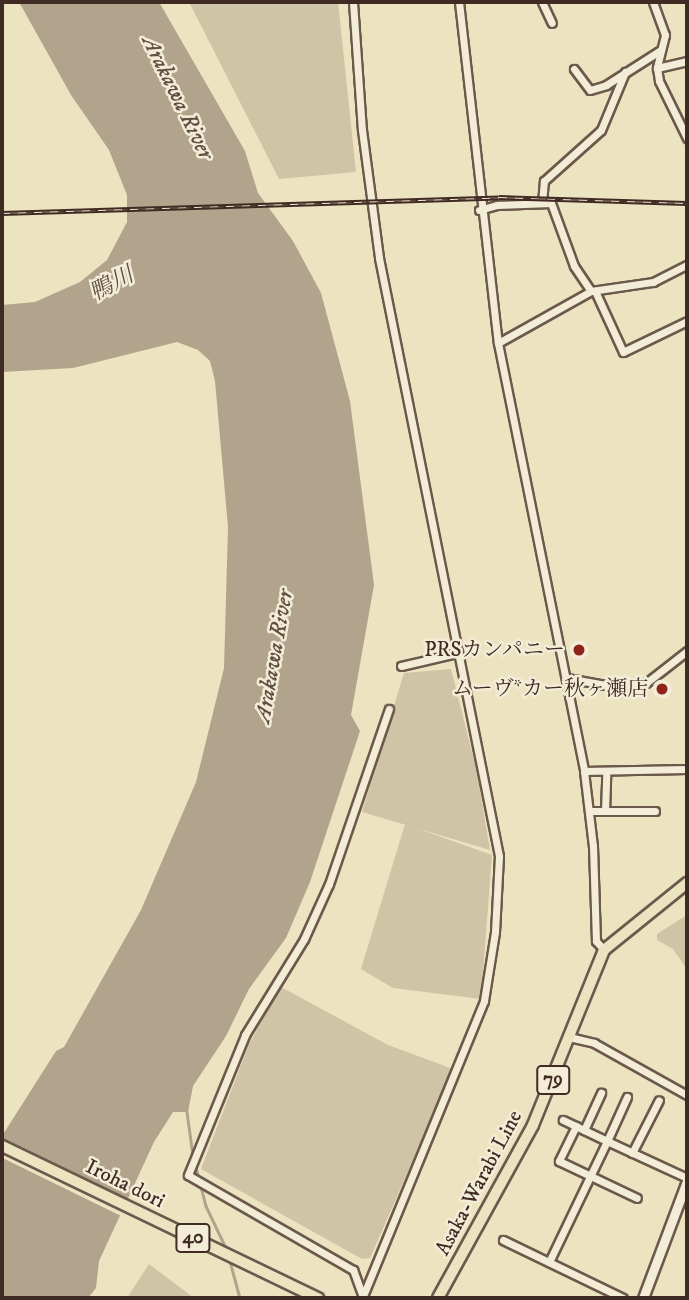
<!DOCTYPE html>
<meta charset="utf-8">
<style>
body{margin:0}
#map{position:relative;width:689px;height:1300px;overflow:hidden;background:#ece3c1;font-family:"IM FELL DW Pica","Noto Serif JP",serif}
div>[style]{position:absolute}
.green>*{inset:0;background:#cfc4a6}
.water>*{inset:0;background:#b2a48c}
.pier>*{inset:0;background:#ece3c1;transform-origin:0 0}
.stream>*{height:2.5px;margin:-1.25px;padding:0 1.25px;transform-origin:1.25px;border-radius:1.25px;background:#b2a48c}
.roads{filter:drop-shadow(2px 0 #6b594b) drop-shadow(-2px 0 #6b594b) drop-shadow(0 2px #6b594b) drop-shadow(0 -2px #6b594b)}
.minor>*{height:7px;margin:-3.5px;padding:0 3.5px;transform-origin:3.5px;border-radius:3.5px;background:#f3edd7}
.tertiary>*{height:9px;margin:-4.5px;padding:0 4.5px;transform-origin:4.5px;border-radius:4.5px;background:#f3edd7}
.primary>*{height:10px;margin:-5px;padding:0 5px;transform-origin:5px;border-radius:5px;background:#ece3c1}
.rail>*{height:5px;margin-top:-2.5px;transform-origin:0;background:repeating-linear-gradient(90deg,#f3edd7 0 8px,#402b24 0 16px);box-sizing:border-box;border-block:2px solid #402b24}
.dots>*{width:19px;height:19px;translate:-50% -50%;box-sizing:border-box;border:4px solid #f3edd7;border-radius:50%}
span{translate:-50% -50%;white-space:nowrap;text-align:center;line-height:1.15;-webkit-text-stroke:5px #f3edd7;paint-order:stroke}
.shield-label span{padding:2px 5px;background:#f3edd7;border:2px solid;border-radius:5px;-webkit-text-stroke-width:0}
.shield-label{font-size:19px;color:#402b24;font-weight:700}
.poi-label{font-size:21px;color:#402b24}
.right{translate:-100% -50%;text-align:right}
.street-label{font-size:21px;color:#402b24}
.water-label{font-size:23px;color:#624f43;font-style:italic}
.frame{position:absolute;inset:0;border:4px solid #402b24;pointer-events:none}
</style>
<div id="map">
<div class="green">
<i style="clip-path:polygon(189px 2px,338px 2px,356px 172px,279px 179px)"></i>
<i style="clip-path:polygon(451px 669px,477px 772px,490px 850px,362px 812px,404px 673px)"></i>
<i style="clip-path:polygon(405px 824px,492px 855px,481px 999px,393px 988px,361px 969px)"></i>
<i style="clip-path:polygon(687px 915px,687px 969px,673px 949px,657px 940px,657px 934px)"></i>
<i style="clip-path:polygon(281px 987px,388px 1045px,453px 1069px,370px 1258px,362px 1259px,201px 1169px,249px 1044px)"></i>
<i style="clip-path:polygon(149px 1264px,194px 1298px,127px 1298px)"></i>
</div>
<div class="water">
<i style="clip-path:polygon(19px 2px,159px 2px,245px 151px,258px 193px,293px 241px,321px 293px,350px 401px,374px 585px,351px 715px,360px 731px,310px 882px,286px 938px,249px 989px,226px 1036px,193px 1086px,188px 1112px,173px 1112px,154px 1142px,99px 1261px,96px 1288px,88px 1298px,2px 1298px,2px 1136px,56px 1051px,64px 1047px,141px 910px,196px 782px,224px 668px,228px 527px,215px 381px,210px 361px,198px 350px,177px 342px,73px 368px,2px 372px,2px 305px,35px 302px,80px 282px,107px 260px,127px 222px,127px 195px,109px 150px,71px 95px)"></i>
</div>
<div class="pier">
<i style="left:2px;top:1140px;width:142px;height:16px;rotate:26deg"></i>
</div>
<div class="stream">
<i style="left:187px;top:1112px;width:44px;rotate:82.2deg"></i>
<i style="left:195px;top:1163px;width:44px;rotate:75.7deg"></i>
<i style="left:206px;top:1206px;width:47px;rotate:64.5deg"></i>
<i style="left:230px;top:1261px;width:38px;rotate:75deg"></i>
</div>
<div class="roads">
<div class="minor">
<i style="left:353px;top:2px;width:128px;rotate:86deg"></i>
<i style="left:362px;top:130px;width:129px;rotate:82.4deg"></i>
<i style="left:379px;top:258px;width:610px;rotate:78.65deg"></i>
<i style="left:499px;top:856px;width:76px;rotate:93deg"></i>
<i style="left:495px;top:932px;width:70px;rotate:99.1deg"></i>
<i style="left:484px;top:1001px;width:321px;rotate:112.3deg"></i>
<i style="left:459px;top:2px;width:343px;rotate:83.5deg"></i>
<i style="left:498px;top:343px;width:437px;rotate:78.6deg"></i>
<i style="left:584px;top:771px;width:76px;rotate:83.2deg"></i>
<i style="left:593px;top:846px;width:95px;rotate:88.2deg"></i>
<i style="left:596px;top:941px;width:12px;rotate:48deg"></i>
<i style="left:542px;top:2px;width:23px;rotate:65deg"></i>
<i style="left:653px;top:2px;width:35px;rotate:70deg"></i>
<i style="left:665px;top:35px;width:34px;rotate:104deg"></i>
<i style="left:657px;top:68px;width:13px;rotate:81deg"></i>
<i style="left:659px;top:81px;width:64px;rotate:63.8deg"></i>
<i style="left:657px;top:68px;width:31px;rotate:-13deg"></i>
<i style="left:574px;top:69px;width:26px;rotate:53deg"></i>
<i style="left:590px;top:90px;width:17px;rotate:-17deg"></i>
<i style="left:606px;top:85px;width:65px;rotate:-32.5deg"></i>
<i style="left:542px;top:203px;width:22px;rotate:-85deg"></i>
<i style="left:544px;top:181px;width:76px;rotate:-41.8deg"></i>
<i style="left:601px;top:130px;width:63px;rotate:-67.5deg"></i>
<i style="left:479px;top:210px;width:19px;rotate:-16deg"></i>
<i style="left:497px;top:205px;width:54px;rotate:-2.1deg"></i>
<i style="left:551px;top:203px;width:67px;rotate:69.9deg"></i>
<i style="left:574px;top:266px;width:30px;rotate:56deg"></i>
<i style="left:595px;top:291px;width:67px;rotate:65.3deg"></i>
<i style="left:623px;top:352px;width:71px;rotate:-25.8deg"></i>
<i style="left:498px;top:343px;width:107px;rotate:-29.2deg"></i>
<i style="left:591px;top:291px;width:63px;rotate:-8.3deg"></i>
<i style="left:653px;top:282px;width:38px;rotate:-27deg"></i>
<i style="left:401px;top:666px;width:57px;rotate:-13.1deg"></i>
<i style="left:567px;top:678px;width:50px;rotate:10.4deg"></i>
<i style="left:616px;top:687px;width:30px;rotate:-8deg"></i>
<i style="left:646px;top:683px;width:52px;rotate:-38deg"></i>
<i style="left:584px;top:771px;width:103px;rotate:-1.1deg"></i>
<i style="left:589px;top:811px;width:66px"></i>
<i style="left:605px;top:811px;width:38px;rotate:-88deg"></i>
<i style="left:569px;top:1037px;width:26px;rotate:13deg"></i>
<i style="left:594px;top:1043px;width:107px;rotate:29.2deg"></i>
<i style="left:627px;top:1097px;width:48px;rotate:114.4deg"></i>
<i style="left:607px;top:1141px;width:88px;rotate:24.8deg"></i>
<i style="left:576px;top:1126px;width:39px;rotate:116deg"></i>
<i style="left:559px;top:1161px;width:86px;rotate:25.4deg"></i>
<i style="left:584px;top:1130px;width:41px;rotate:-65.3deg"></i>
<i style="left:632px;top:1153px;width:59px;rotate:-63deg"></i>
<i style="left:503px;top:1240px;width:133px;rotate:25.8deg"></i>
<i style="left:549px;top:1262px;width:134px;rotate:-64.4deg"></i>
<i style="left:607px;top:1141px;width:49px;rotate:-154.5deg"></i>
<i style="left:363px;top:1297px;width:29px;rotate:-110deg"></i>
<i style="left:353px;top:1270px;width:190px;rotate:-150.1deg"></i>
<i style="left:188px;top:1175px;width:151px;rotate:-67.8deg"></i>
<i style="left:245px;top:1035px;width:113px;rotate:-58.4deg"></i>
<i style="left:304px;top:939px;width:60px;rotate:-65.6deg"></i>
<i style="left:329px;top:884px;width:185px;rotate:-71.1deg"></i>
</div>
<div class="tertiary">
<i style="left:643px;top:1298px;width:125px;rotate:-69.4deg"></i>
</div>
<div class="primary">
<i style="left:2px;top:1146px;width:351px;rotate:25.7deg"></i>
<i style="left:438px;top:1298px;width:197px;rotate:-61.2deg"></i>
<i style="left:533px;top:1125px;width:189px;rotate:-67.9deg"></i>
<i style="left:604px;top:950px;width:107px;rotate:-38.9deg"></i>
</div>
</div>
<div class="rail">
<i style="left:2px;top:213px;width:497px;rotate:-1.8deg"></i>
<i style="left:499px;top:197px;width:188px;rotate:1.8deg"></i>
</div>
<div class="dots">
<i style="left:579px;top:650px;background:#8f2418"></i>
<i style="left:662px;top:689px;background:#8f2418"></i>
</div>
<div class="shield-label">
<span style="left:553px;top:1080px">79</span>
<span style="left:193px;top:1238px">40</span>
</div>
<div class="poi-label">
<span class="right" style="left:565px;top:650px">PRSカンパニー</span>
<span class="right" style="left:648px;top:689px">ムーヴ*カー秋ヶ瀬店</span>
</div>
<div class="street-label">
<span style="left:479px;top:1183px;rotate:-62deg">Asaka-Warabi Line</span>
<span style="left:125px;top:1184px;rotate:26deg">Iroha dori</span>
</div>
<div class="water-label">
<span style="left:177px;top:98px;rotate:64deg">Arakawa River</span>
<span style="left:112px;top:285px;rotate:-28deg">鴨川</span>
<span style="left:275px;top:656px;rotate:-80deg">Arakawa River</span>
</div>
<div class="frame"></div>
</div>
